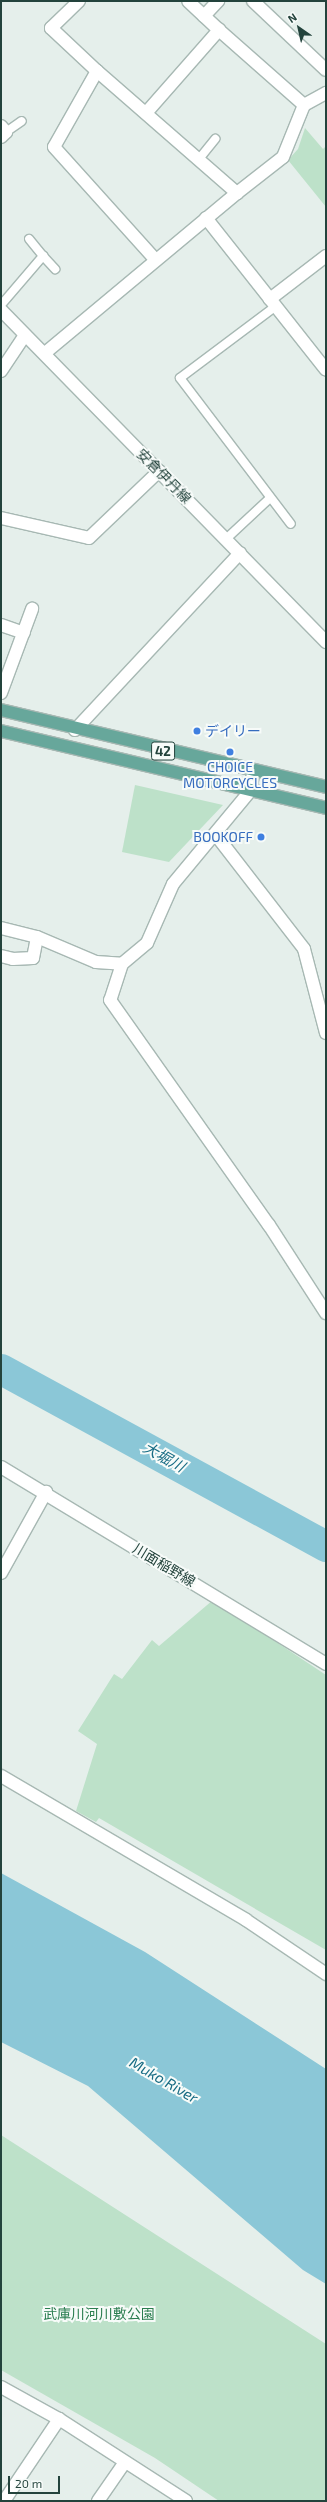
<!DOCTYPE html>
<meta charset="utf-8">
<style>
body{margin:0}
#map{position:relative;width:327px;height:2502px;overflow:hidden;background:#e5efeb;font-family:"Exo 2","Noto Sans JP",sans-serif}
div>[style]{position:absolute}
.green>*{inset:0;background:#bde1c9}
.water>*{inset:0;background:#8bc7d7}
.river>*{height:31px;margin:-15.5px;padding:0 15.5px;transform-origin:15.5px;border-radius:15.5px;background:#8bc7d7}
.roads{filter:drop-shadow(1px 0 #a7b8b3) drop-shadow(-1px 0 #a7b8b3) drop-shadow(0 1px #a7b8b3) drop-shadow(0 -1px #a7b8b3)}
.service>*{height:8px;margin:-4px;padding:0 4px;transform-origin:4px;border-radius:4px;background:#fff}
.pedestrian>*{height:12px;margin:-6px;padding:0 6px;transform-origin:6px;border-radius:6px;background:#fff}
.minor>*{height:12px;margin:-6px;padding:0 6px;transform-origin:6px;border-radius:6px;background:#fff}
.primary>*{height:12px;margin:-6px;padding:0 6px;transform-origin:6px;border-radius:6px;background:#67a79b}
.dots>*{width:11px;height:11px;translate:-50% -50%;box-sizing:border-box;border:2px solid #f7fbf9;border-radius:50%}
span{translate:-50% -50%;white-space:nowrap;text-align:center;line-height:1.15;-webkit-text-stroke:4px #f7fbf9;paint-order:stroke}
.shield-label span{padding:1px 3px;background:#f7fbf9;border:1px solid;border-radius:3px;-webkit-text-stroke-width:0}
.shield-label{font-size:13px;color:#23433c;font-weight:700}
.street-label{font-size:14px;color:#23433c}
.shop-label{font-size:14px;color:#366cbe}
.left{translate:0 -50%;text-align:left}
.right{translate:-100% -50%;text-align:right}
.park-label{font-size:14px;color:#2a7d4f}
.water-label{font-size:15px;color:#186c84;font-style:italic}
.frame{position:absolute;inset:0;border:2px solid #23433c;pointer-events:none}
.north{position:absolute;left:279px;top:8px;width:40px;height:40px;-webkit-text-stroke:3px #f7fbf9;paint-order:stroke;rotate:326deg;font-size:11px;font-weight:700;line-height:16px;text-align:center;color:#23433c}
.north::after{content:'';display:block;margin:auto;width:14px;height:18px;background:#23433c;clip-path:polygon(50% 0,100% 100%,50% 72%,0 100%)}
.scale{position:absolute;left:8px;top:2476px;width:52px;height:18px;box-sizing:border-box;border:2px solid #23433c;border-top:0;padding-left:5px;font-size:12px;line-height:14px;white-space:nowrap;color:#23433c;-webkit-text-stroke:3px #f7fbf9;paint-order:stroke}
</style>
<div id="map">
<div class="green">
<i style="clip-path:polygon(305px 128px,323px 149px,326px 146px,326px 207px,288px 160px,298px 149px)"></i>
<i style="clip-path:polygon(135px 785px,223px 805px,169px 862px,122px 852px)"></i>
<i style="clip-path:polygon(213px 1600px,326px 1675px,326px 1950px,99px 1818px,96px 1822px,76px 1811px,97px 1744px,78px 1731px,114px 1674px,122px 1679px,152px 1640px,159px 1646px)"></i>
<i style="clip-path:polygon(1px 2135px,326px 2344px,326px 2501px,219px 2501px,155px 2458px,1px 2370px)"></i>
</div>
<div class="water">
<i style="clip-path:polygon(1px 1873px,145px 1952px,326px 2069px,326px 2284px,303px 2270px,88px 2086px,1px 2042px)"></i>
</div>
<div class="river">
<i style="left:1px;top:1369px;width:370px;rotate:28.6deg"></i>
</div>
<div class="roads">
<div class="service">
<i style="left:6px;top:132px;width:19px;rotate:-35deg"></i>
<i style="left:199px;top:159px;width:26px;rotate:-51deg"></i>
<i style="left:43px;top:256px;width:18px;rotate:47deg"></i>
<i style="left:1px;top:305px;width:65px;rotate:-49.4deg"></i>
<i style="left:43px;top:256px;width:22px;rotate:-129deg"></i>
<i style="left:276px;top:306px;width:120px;rotate:143.1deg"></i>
<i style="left:180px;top:378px;width:183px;rotate:52.8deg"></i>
<i style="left:226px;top:539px;width:60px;rotate:-43deg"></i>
</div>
<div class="pedestrian">
<i style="left:204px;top:16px;width:21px;rotate:-47deg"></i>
</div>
<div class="minor">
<i style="left:79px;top:1px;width:39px;rotate:136deg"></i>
<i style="left:51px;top:28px;width:63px;rotate:43.1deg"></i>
<i style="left:97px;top:71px;width:87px;rotate:119.5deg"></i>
<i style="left:54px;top:147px;width:151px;rotate:48deg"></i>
<i style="left:253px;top:1px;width:100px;rotate:43.4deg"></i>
<i style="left:97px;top:71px;width:186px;rotate:41.1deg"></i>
<i style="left:237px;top:193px;width:58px;rotate:-38deg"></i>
<i style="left:283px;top:157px;width:56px;rotate:-68deg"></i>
<i style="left:304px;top:105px;width:113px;rotate:-138.6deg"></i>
<i style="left:304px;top:105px;width:25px;rotate:-29deg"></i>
<i style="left:146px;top:113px;width:111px;rotate:-48.7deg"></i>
<i style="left:219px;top:30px;width:42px;rotate:-136.9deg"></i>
<i style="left:1px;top:126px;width:8px;rotate:50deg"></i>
<i style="left:6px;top:132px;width:7px;rotate:135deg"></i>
<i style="left:206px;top:218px;width:103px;rotate:51.7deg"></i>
<i style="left:326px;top:256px;width:71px;rotate:142.5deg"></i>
<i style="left:270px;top:299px;width:90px;rotate:51.7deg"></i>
<i style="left:1px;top:310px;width:465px;rotate:45.6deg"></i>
<i style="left:45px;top:353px;width:250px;rotate:-39.8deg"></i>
<i style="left:1px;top:371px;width:43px;rotate:-56.3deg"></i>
<i style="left:1px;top:518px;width:90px;rotate:12.8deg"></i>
<i style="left:89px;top:538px;width:97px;rotate:-43.7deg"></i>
<i style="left:1px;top:625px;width:24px;rotate:19deg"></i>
<i style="left:1px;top:693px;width:90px;rotate:-69.7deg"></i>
<i style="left:75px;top:730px;width:242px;rotate:-47deg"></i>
<i style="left:253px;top:772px;width:18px;rotate:96deg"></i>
<i style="left:251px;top:790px;width:122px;rotate:129.7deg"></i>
<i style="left:173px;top:884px;width:64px;rotate:113.8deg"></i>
<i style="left:147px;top:943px;width:33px;rotate:140deg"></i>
<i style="left:122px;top:964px;width:38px;rotate:108deg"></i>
<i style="left:110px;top:1000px;width:276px;rotate:54.8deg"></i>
<i style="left:269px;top:1225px;width:105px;rotate:57.1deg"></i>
<i style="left:216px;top:835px;width:144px;rotate:52.3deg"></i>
<i style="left:304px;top:949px;width:87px;rotate:75.3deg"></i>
<i style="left:1px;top:928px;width:37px;rotate:14deg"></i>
<i style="left:1px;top:956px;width:12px;rotate:14deg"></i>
<i style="left:13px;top:959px;width:20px;rotate:-3deg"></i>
<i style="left:33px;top:958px;width:21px;rotate:-79deg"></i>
<i style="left:37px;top:937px;width:64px;rotate:23deg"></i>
<i style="left:96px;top:962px;width:26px;rotate:4deg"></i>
<i style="left:1px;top:1467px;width:380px;rotate:31.2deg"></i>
<i style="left:1px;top:1573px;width:93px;rotate:-60.9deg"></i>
<i style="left:1px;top:1776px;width:284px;rotate:30.4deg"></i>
<i style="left:246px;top:1920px;width:97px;rotate:34deg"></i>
<i style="left:1px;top:2387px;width:66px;rotate:28.9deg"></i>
<i style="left:59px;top:2419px;width:151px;rotate:32.8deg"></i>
<i style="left:4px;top:2501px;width:99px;rotate:-56.1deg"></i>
<i style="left:98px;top:2501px;width:47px;rotate:-55.3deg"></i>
</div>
<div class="primary">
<i style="left:1px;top:710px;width:334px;rotate:13.3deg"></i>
<i style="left:1px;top:731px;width:334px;rotate:13.3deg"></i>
</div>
</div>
<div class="dots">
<i style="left:197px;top:731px;background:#3f7fe0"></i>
<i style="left:230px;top:752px;background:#3f7fe0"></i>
<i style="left:261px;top:837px;background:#3f7fe0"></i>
</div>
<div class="shield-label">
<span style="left:163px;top:751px">42</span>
</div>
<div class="street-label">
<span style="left:164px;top:476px;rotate:45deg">安倉伊丹線</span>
<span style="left:164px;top:1565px;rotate:31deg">川面稲野線</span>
</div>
<div class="shop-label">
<span class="left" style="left:205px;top:731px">デイリー</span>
<span style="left:230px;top:775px">CHOICE<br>MOTORCYCLES</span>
<span class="right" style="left:253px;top:837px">BOOKOFF</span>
</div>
<div class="park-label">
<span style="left:99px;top:2314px">武庫川河川敷公園</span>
</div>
<div class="water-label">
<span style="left:164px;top:1457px;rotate:29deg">大堀川</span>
<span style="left:164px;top:2080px;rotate:30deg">Muko River</span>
</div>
<div class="frame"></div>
<div class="north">N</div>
<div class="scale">20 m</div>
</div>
